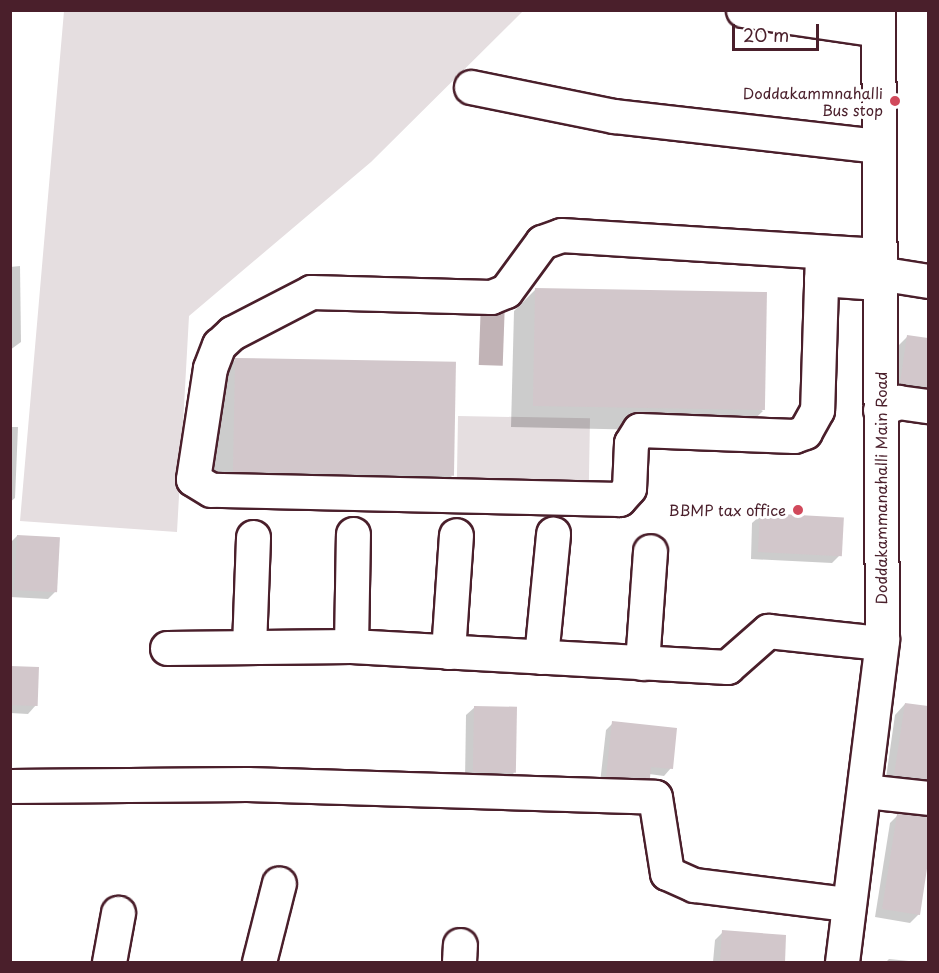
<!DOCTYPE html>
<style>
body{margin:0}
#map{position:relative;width:939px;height:973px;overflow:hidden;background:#fff;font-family:"Playpen Sans",sans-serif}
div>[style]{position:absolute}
.green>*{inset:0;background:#e5dee0;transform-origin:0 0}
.water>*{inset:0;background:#c1b3b6;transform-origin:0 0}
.shadow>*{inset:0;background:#0003}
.building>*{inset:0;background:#d2c7cb;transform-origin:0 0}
.roads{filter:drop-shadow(2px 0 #4a1f2b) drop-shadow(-2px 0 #4a1f2b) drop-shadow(0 2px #4a1f2b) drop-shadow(0 -2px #4a1f2b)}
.minor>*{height:33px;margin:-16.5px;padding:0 16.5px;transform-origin:16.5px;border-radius:16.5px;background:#fff}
.dots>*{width:16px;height:16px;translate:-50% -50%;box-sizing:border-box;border:3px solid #fff;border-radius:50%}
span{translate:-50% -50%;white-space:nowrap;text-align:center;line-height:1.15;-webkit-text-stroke:6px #fff;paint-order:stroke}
.poi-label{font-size:15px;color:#4a1f2b}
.right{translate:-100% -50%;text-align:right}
.street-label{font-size:15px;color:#4a1f2b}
.frame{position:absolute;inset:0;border:12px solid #4a1f2b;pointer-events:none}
.scale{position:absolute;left:732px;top:24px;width:87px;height:27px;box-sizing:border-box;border:3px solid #4a1f2b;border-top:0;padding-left:8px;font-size:18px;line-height:21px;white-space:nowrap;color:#4a1f2b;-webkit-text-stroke:4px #fff;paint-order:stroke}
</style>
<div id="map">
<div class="green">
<i style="clip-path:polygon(64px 11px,523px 11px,371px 162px,189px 316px,177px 532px,20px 521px)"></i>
<i style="left:458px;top:416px;width:132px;height:64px;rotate:1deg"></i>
</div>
<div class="water">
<i style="left:481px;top:300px;width:24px;height:65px;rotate:2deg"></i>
</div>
<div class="shadow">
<i style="clip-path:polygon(20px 266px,21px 342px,10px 350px,10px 267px)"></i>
<i style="clip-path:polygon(535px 290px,763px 411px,741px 432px,511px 427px,514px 311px)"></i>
<i style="clip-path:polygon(907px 337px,928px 340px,928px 399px,893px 391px,899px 345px)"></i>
<i style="clip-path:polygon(235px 360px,452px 476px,431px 497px,211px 493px,214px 381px)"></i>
<i style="clip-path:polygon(10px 427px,18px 427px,15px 498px,10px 502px)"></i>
<i style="clip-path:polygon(761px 515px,840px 555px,832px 563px,751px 559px,752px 523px)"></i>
<i style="clip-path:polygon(17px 536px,56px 591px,48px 599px,10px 597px,10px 543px)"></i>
<i style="clip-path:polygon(10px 667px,36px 705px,28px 714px,10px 713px)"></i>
<i style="clip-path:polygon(905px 704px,928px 708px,928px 793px,885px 785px,895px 715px)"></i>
<i style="clip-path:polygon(475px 707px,514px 773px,505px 781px,465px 780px,466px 715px)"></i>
<i style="clip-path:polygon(613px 723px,671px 768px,664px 776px,649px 774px,641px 785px,600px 783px,606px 730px)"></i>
<i style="clip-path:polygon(898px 815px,928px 816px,928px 852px,919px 914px,910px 923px,875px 917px,890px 823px)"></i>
<i style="clip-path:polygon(723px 932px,783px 962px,713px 962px,715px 940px)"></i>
<i style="clip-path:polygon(889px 959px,919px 962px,886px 962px)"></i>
</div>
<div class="building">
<i style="left:535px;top:288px;width:232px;height:118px;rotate:1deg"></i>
<i style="clip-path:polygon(907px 335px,928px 338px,928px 387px,900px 383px)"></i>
<i style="left:235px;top:358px;width:221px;height:114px;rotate:1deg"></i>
<i style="left:760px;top:513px;width:84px;height:39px;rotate:3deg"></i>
<i style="left:17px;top:535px;width:43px;height:55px;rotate:3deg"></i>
<i style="left:10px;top:666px;width:29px;height:39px;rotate:2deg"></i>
<i style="clip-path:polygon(905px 703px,928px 706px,928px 779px,894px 775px)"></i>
<i style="left:474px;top:706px;width:43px;height:66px;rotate:1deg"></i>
<i style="clip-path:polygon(612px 721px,677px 728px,673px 769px,651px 767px,650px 778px,606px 777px)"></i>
<i style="clip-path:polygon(897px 814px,928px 816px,928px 862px,920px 915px,882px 909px)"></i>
<i style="clip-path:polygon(722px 930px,786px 935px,785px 963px,720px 963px)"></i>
</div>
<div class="roads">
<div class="minor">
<i style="left:743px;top:10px;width:136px;rotate:8.4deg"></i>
<i style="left:471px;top:87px;width:146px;rotate:11.5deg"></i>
<i style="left:614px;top:116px;width:266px;rotate:6.5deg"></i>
<i style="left:822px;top:254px;width:156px;rotate:91.8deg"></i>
<i style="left:817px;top:410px;width:25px;rotate:119deg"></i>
<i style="left:805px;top:432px;width:12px;rotate:160deg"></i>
<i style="left:794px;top:436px;width:155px;rotate:-177.8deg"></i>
<i style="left:639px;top:430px;width:15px;rotate:122deg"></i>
<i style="left:631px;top:443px;width:45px;rotate:92.5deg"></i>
<i style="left:629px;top:488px;width:15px;rotate:132deg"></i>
<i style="left:619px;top:499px;width:408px;rotate:-178.7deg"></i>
<i style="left:211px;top:490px;width:21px;rotate:-149deg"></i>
<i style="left:193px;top:479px;width:112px;rotate:-81.3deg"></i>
<i style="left:210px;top:368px;width:25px;rotate:-69deg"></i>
<i style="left:219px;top:345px;width:18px;rotate:-43deg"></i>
<i style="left:232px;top:333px;width:89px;rotate:-27.4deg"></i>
<i style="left:311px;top:292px;width:180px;rotate:1.6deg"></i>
<i style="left:491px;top:297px;width:16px;rotate:-22deg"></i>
<i style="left:506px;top:291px;width:61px;rotate:-53.7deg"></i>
<i style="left:542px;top:242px;width:20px;rotate:-20deg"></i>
<i style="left:561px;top:235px;width:318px;rotate:3.6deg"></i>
<i style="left:878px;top:273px;width:51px;rotate:9.1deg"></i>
<i style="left:821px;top:279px;width:57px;rotate:4deg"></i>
<i style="left:880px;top:410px;width:20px;rotate:-24deg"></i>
<i style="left:898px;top:402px;width:30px;rotate:8deg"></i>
<i style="left:351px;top:646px;width:112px;rotate:-89deg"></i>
<i style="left:249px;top:647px;width:110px;rotate:-87.9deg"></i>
<i style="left:167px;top:648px;width:184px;rotate:-0.6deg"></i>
<i style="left:351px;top:646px;width:377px;rotate:3.2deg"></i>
<i style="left:727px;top:667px;width:55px;rotate:-41.3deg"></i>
<i style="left:768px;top:631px;width:114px;rotate:6.1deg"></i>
<i style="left:448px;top:652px;width:117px;rotate:-86.1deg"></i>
<i style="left:541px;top:657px;width:124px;rotate:-84.4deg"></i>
<i style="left:642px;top:663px;width:112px;rotate:-85.9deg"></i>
<i style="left:10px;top:786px;width:237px;rotate:-0.5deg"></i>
<i style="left:247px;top:784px;width:408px;rotate:1.8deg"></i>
<i style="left:655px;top:797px;width:77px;rotate:81deg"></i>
<i style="left:667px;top:873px;width:30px;rotate:24deg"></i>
<i style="left:694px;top:885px;width:154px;rotate:7.1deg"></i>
<i style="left:864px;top:791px;width:64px;rotate:6.2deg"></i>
<i style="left:109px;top:962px;width:50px;rotate:-79.6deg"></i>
<i style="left:259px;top:962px;width:81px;rotate:-75.8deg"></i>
<i style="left:459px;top:962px;width:17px;rotate:-87deg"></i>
<i style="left:842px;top:962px;width:325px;rotate:-82.9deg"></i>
<i style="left:882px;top:639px;width:629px;rotate:-90.36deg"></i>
</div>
</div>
<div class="dots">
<i style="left:895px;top:101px;background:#d1495b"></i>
<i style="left:798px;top:510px;background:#d1495b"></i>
</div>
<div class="poi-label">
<span class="right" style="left:883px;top:101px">Doddakammnahalli<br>Bus stop</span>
<span class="right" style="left:786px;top:510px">BBMP tax office</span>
</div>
<div class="street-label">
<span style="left:881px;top:488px;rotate:-90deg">Doddakammanahalli Main Road</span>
</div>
<div class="frame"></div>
<div class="scale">20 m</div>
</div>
